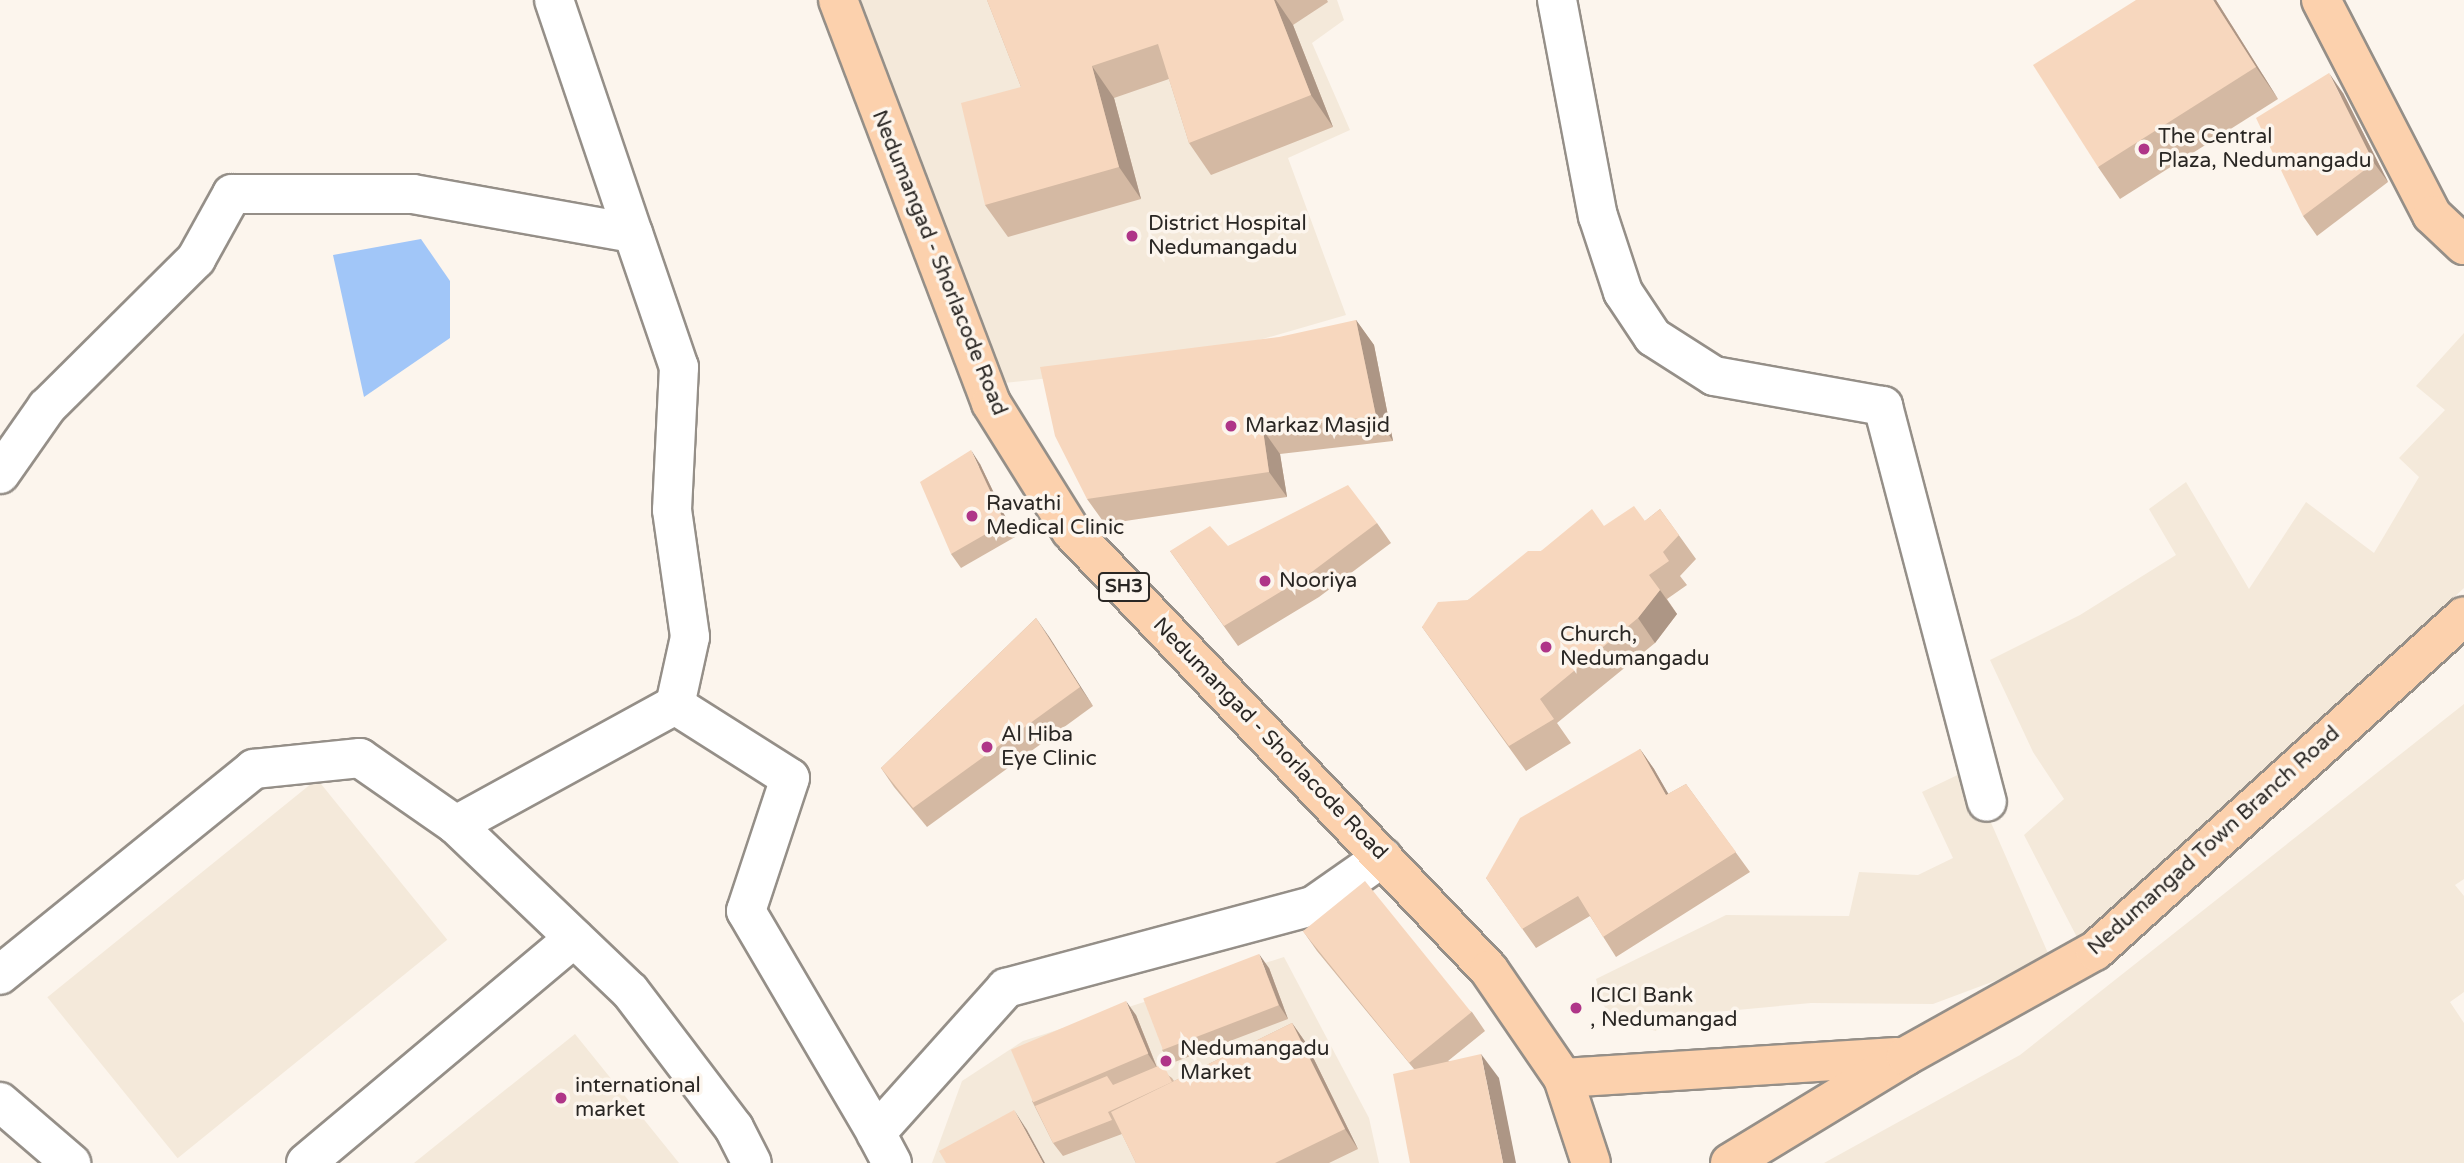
<!DOCTYPE html>
<style>
body{margin:0}
#map{position:relative;width:2464px;height:1163px;overflow:hidden;background:#fcf5ed;font-family:"Varela Round",sans-serif}
div>[style]{position:absolute}
.built>*{inset:0;background:#f4e9da;transform-origin:0 0}
.water>*{inset:0;background:#a1c6f8}
.roads{filter:drop-shadow(2px 0 #958f88) drop-shadow(-2px 0 #958f88) drop-shadow(0 2px #958f88) drop-shadow(0 -2px #958f88)}
.minor>*{height:38px;margin:-19px;padding:0 19px;transform-origin:19px;border-radius:19px;background:#fff}
.major>*{height:38px;margin:-19px;padding:0 19px;transform-origin:19px;border-radius:19px;background:#fcd1ad}
.wall>*{inset:0;background:#d4b9a3}
.shaded-wall>*{inset:0;background:#ad9685}
.building>*{inset:0;background:#f7d7be;transform-origin:0 0}
.dots>*{width:19px;height:19px;translate:-50% -50%;box-sizing:border-box;border:4px solid #fcf5ed;border-radius:50%}
span{translate:-50% -50%;white-space:nowrap;text-align:center;line-height:1.15;-webkit-text-stroke:7px #fcf5ed;paint-order:stroke}
.shield-label span{padding:2px 5px;background:#fcf5ed;border:2px solid;border-radius:5px;-webkit-text-stroke-width:0}
.shield-label{font-size:19px;color:#2a2724;font-weight:700}
.poi-label{font-size:21px;color:#2a2724}
.left{translate:0 -50%;text-align:left}
.street-label{font-size:21px;color:#2a2724}
</style>
<div id="map">
<div class="built">
<i style="clip-path:polygon(852px 0,1337px 0,1344px 20px,1312px 43px,1350px 130px,1288px 158px,1346px 315px,1176px 364px,1004px 383px)"></i>
<i style="clip-path:polygon(2464px 333px,2464px 588px,2081px 945px,2024px 835px,2064px 799px,2033px 752px,1990px 660px,2080px 615px,2176px 555px,2149px 509px,2186px 482px,2249px 589px,2306px 502px,2374px 553px,2419px 477px,2399px 458px,2445px 410px,2416px 386px)"></i>
<i style="clip-path:polygon(2464px 704px,2464px 879px,2455px 885px,2464px 896px,2464px 992px,2450px 1002px,2464px 1023px,2464px 1163px,1824px 1163px,2020px 1055px)"></i>
<i style="clip-path:polygon(1968px 770px,2051px 960px,1933px 1004px,1811px 1003px,1662px 1017px,1656px 1031px,1605px 1016px,1596px 979px,1726px 915px,1849px 916px,1859px 872px,1918px 875px,1953px 858px,1922px 792px)"></i>
<i style="left:317px;top:779px;width:207px;height:347px;rotate:51deg"></i>
<i style="clip-path:polygon(1284px 957px,1369px 1118px,1379px 1163px,932px 1163px,962px 1081px,1023px 1041px)"></i>
<i style="clip-path:polygon(575px 1034px,679px 1163px,414px 1163px)"></i>
</div>
<div class="water">
<i style="clip-path:polygon(421px 239px,450px 281px,450px 338px,364px 397px,333px 255px)"></i>
</div>
<div class="roads">
<div class="minor">
<i style="left:554px;top:0;width:246px;rotate:71.3deg"></i>
<i style="left:1557px;top:0;width:220px;rotate:79.3deg"></i>
<i style="left:1598px;top:216px;width:80px;rotate:71.8deg"></i>
<i style="left:1623px;top:292px;width:54px;rotate:56.3deg"></i>
<i style="left:1653px;top:337px;width:72px;rotate:32.6deg"></i>
<i style="left:1714px;top:376px;width:172px;rotate:10.1deg"></i>
<i style="left:1883px;top:406px;width:409px;rotate:75.3deg"></i>
<i style="left:0;top:474px;width:82px;rotate:-55deg"></i>
<i style="left:47px;top:407px;width:210px;rotate:-44.8deg"></i>
<i style="left:196px;top:259px;width:74px;rotate:-61deg"></i>
<i style="left:232px;top:194px;width:181px"></i>
<i style="left:413px;top:194px;width:223px;rotate:10.1deg"></i>
<i style="left:633px;top:233px;width:142px;rotate:71.1deg"></i>
<i style="left:679px;top:367px;width:143px;rotate:92.8deg"></i>
<i style="left:672px;top:510px;width:128px;rotate:81.9deg"></i>
<i style="left:690px;top:637px;width:70px;rotate:102.4deg"></i>
<i style="left:675px;top:705px;width:250px;rotate:151.3deg"></i>
<i style="left:456px;top:825px;width:117px;rotate:-145.1deg"></i>
<i style="left:360px;top:758px;width:107px;rotate:174.1deg"></i>
<i style="left:254px;top:769px;width:327px;rotate:141deg"></i>
<i style="left:675px;top:705px;width:136px;rotate:32.4deg"></i>
<i style="left:790px;top:778px;width:140px;rotate:108.3deg"></i>
<i style="left:746px;top:911px;width:257px;rotate:59.6deg"></i>
<i style="left:456px;top:825px;width:240px;rotate:43.7deg"></i>
<i style="left:630px;top:991px;width:172px;rotate:52.8deg"></i>
<i style="left:734px;top:1128px;width:39px;rotate:63deg"></i>
<i style="left:0;top:1102px;width:94px;rotate:40.7deg"></i>
<i style="left:306px;top:1163px;width:350px;rotate:-40deg"></i>
<i style="left:892px;top:1163px;width:34px;rotate:-118deg"></i>
<i style="left:876px;top:1133px;width:195px;rotate:-48.1deg"></i>
<i style="left:1006px;top:988px;width:318px;rotate:-15deg"></i>
<i style="left:1313px;top:906px;width:85px;rotate:-35deg"></i>
</div>
<div class="major">
<i style="left:838px;top:0;width:431px;rotate:69.2deg"></i>
<i style="left:991px;top:403px;width:151px;rotate:58deg"></i>
<i style="left:1071px;top:531px;width:606px;rotate:46.4deg"></i>
<i style="left:1489px;top:970px;width:131px;rotate:55.6deg"></i>
<i style="left:1563px;top:1078px;width:89px;rotate:71.8deg"></i>
<i style="left:2321px;top:0;width:242px;rotate:62.7deg"></i>
<i style="left:2432px;top:215px;width:44px;rotate:43.2deg"></i>
<i style="left:1563px;top:1078px;width:334px;rotate:-3.6deg"></i>
<i style="left:1730px;top:1163px;width:206px;rotate:-31.3deg"></i>
<i style="left:1906px;top:1056px;width:216px;rotate:-29.1deg"></i>
<i style="left:2095px;top:951px;width:498px;rotate:-42.2deg"></i>
</div>
</div>
<div class="wall">
<i style="clip-path:polygon(987px 0,1327px 0,1328px 2px,1293px 25px,1333px 127px,1211px 175px,1189px 143px,1169px 79px,1114px 98px,1141px 199px,1008px 237px,985px 205px,1021px 87px)"></i>
<i style="clip-path:polygon(2216px 0,2278px 99px,2120px 199px,2098px 167px)"></i>
<i style="clip-path:polygon(2343px 93px,2388px 182px,2317px 236px,2303px 216px)"></i>
<i style="clip-path:polygon(1356px 320px,1374px 345px,1393px 441px,1280px 454px,1287px 497px,1105px 524px,1087px 499px)"></i>
<i style="clip-path:polygon(980px 464px,1015px 537px,961px 568px,951px 554px)"></i>
<i style="clip-path:polygon(1660px 509px,1696px 559px,1680px 576px,1687px 585px,1667px 599px,1677px 614px,1655px 643px,1557px 723px,1571px 743px,1526px 771px,1422px 627px,1468px 600px,1541px 551px,1604px 526px,1645px 521px)"></i>
<i style="clip-path:polygon(1377px 523px,1391px 543px,1319px 597px,1238px 646px,1170px 551px,1228px 546px)"></i>
<i style="clip-path:polygon(1036px 618px,1093px 706px,927px 827px,894px 787px,881px 768px)"></i>
<i style="clip-path:polygon(1640px 749px,1654px 769px,1668px 794px,1686px 784px,1750px 872px,1616px 957px,1590px 916px,1536px 948px,1486px 878px)"></i>
<i style="clip-path:polygon(1303px 931px,1472px 1012px,1485px 1031px,1448px 1061px,1499px 1078px,1414px 1069px,1317px 951px)"></i>
<i style="clip-path:polygon(1269px 968px,1288px 1019px,1172px 1063px,1162px 1050px)"></i>
<i style="clip-path:polygon(1136px 1015px,1157px 1067px,1172px 1078px,1174px 1081px,1292px 1023px,1306px 1043px,1358px 1149px,1329px 1163px,1136px 1163px,1122px 1134px,1063px 1156px,1053px 1143px,1032px 1101px)"></i>
</div>
<div class="shaded-wall">
<i style="clip-path:polygon(1274px 0,1276px 0,1293px 25px,1333px 127px,1311px 95px)"></i>
<i style="clip-path:polygon(2213px 0,2216px 0,2278px 99px,2256px 67px)"></i>
<i style="clip-path:polygon(1092px 66px,1114px 98px,1141px 199px,1119px 167px)"></i>
<i style="clip-path:polygon(2329px 73px,2343px 93px,2388px 182px,2374px 163px)"></i>
<i style="clip-path:polygon(1356px 320px,1374px 345px,1393px 441px,1376px 416px)"></i>
<i style="clip-path:polygon(1263px 430px,1280px 454px,1287px 497px,1269px 472px)"></i>
<i style="clip-path:polygon(971px 450px,980px 464px,1015px 537px,1005px 523px)"></i>
<i style="clip-path:polygon(1660px 590px,1677px 614px,1655px 643px,1638px 618px)"></i>
<i style="clip-path:polygon(1036px 618px,1050px 638px,1093px 706px,1080px 687px)"></i>
<i style="clip-path:polygon(1640px 749px,1654px 769px,1680px 814px,1666px 795px)"></i>
<i style="clip-path:polygon(1259px 954px,1269px 968px,1288px 1019px,1279px 1005px)"></i>
<i style="clip-path:polygon(1126px 1001px,1136px 1015px,1157px 1068px,1148px 1054px)"></i>
<i style="clip-path:polygon(1292px 1023px,1306px 1043px,1358px 1149px,1345px 1129px)"></i>
<i style="clip-path:polygon(1481px 1054px,1499px 1078px,1516px 1163px,1503px 1163px)"></i>
<i style="clip-path:polygon(1014px 1110px,1027px 1130px,1045px 1163px,1043px 1163px)"></i>
</div>
<div class="building">
<i style="clip-path:polygon(987px 0,1274px 0,1311px 95px,1189px 143px,1158px 44px,1092px 66px,1119px 167px,985px 205px,961px 103px,1021px 87px)"></i>
<i style="clip-path:polygon(2136px 0,2213px 0,2256px 67px,2098px 167px,2033px 65px)"></i>
<i style="clip-path:polygon(2329px 73px,2374px 163px,2303px 216px,2256px 118px)"></i>
<i style="clip-path:polygon(1356px 320px,1376px 416px,1263px 430px,1269px 472px,1087px 499px,1055px 436px,1040px 367px,1279px 337px)"></i>
<i style="clip-path:polygon(971px 450px,1005px 523px,951px 554px,920px 482px)"></i>
<i style="clip-path:polygon(1348px 485px,1377px 523px,1305px 577px,1224px 626px,1170px 551px,1210px 526px,1228px 546px)"></i>
<i style="clip-path:polygon(1634px 506px,1645px 521px,1660px 509px,1679px 535px,1663px 552px,1669px 561px,1649px 575px,1660px 590px,1638px 618px,1540px 699px,1554px 719px,1509px 746px,1422px 627px,1438px 602px,1468px 600px,1528px 551px,1541px 551px,1592px 509px,1604px 526px)"></i>
<i style="clip-path:polygon(1036px 618px,1080px 687px,913px 808px,881px 768px)"></i>
<i style="clip-path:polygon(1640px 749px,1666px 795px,1686px 784px,1736px 852px,1603px 937px,1578px 896px,1522px 929px,1486px 878px,1520px 818px)"></i>
<i style="left:1365px;top:881px;width:169px;height:80px;rotate:51deg"></i>
<i style="left:1259px;top:954px;width:55px;height:124px;rotate:69deg"></i>
<i style="left:1126px;top:1001px;width:57px;height:125px;rotate:67deg"></i>
<i style="clip-path:polygon(1292px 1023px,1345px 1129px,1275px 1163px,1136px 1163px,1111px 1112px)"></i>
<i style="clip-path:polygon(1481px 1054px,1503px 1163px,1410px 1163px,1393px 1074px)"></i>
<i style="clip-path:polygon(1163px 1064px,1172px 1082px,1108px 1112px,1112px 1120px,1053px 1143px,1035px 1106px,1107px 1076px,1113px 1085px)"></i>
<i style="clip-path:polygon(1014px 1110px,1043px 1163px,946px 1163px,939px 1151px)"></i>
</div>
<div class="dots">
<i style="left:2144px;top:149px;background:#af3588"></i>
<i style="left:1132px;top:236px;background:#af3588"></i>
<i style="left:1231px;top:426px;background:#af3588"></i>
<i style="left:972px;top:516px;background:#af3588"></i>
<i style="left:1265px;top:581px;background:#af3588"></i>
<i style="left:1546px;top:647px;background:#af3588"></i>
<i style="left:987px;top:747px;background:#af3588"></i>
<i style="left:1576px;top:1008px;background:#af3588"></i>
<i style="left:1166px;top:1061px;background:#af3588"></i>
<i style="left:561px;top:1098px;background:#af3588"></i>
</div>
<div class="shield-label">
<span style="left:1124px;top:587px">SH3</span>
</div>
<div class="poi-label">
<span class="left" style="left:2158px;top:149px">The Central<br>Plaza, Nedumangadu</span>
<span class="left" style="left:1148px;top:236px">District Hospital<br>Nedumangadu</span>
<span class="left" style="left:1245px;top:426px">Markaz Masjid</span>
<span class="left" style="left:986px;top:516px">Ravathi<br>Medical Clinic</span>
<span class="left" style="left:1279px;top:581px">Nooriya</span>
<span class="left" style="left:1560px;top:647px">Church,<br>Nedumangadu</span>
<span class="left" style="left:1001px;top:747px">Al Hiba<br>Eye Clinic</span>
<span class="left" style="left:1590px;top:1008px">ICICI Bank<br>, Nedumangad</span>
<span class="left" style="left:1180px;top:1061px">Nedumangadu<br>Market</span>
<span class="left" style="left:575px;top:1098px">international<br>market</span>
</div>
<div class="street-label">
<span style="left:939px;top:263px;rotate:68deg">Nedumangad - Shorlacode Road</span>
<span style="left:1270px;top:739px;rotate:46deg">Nedumangad - Shorlacode Road</span>
<span style="left:2214px;top:841px;rotate:-42deg">Nedumangad Town Branch Road</span>
</div>
</div>
